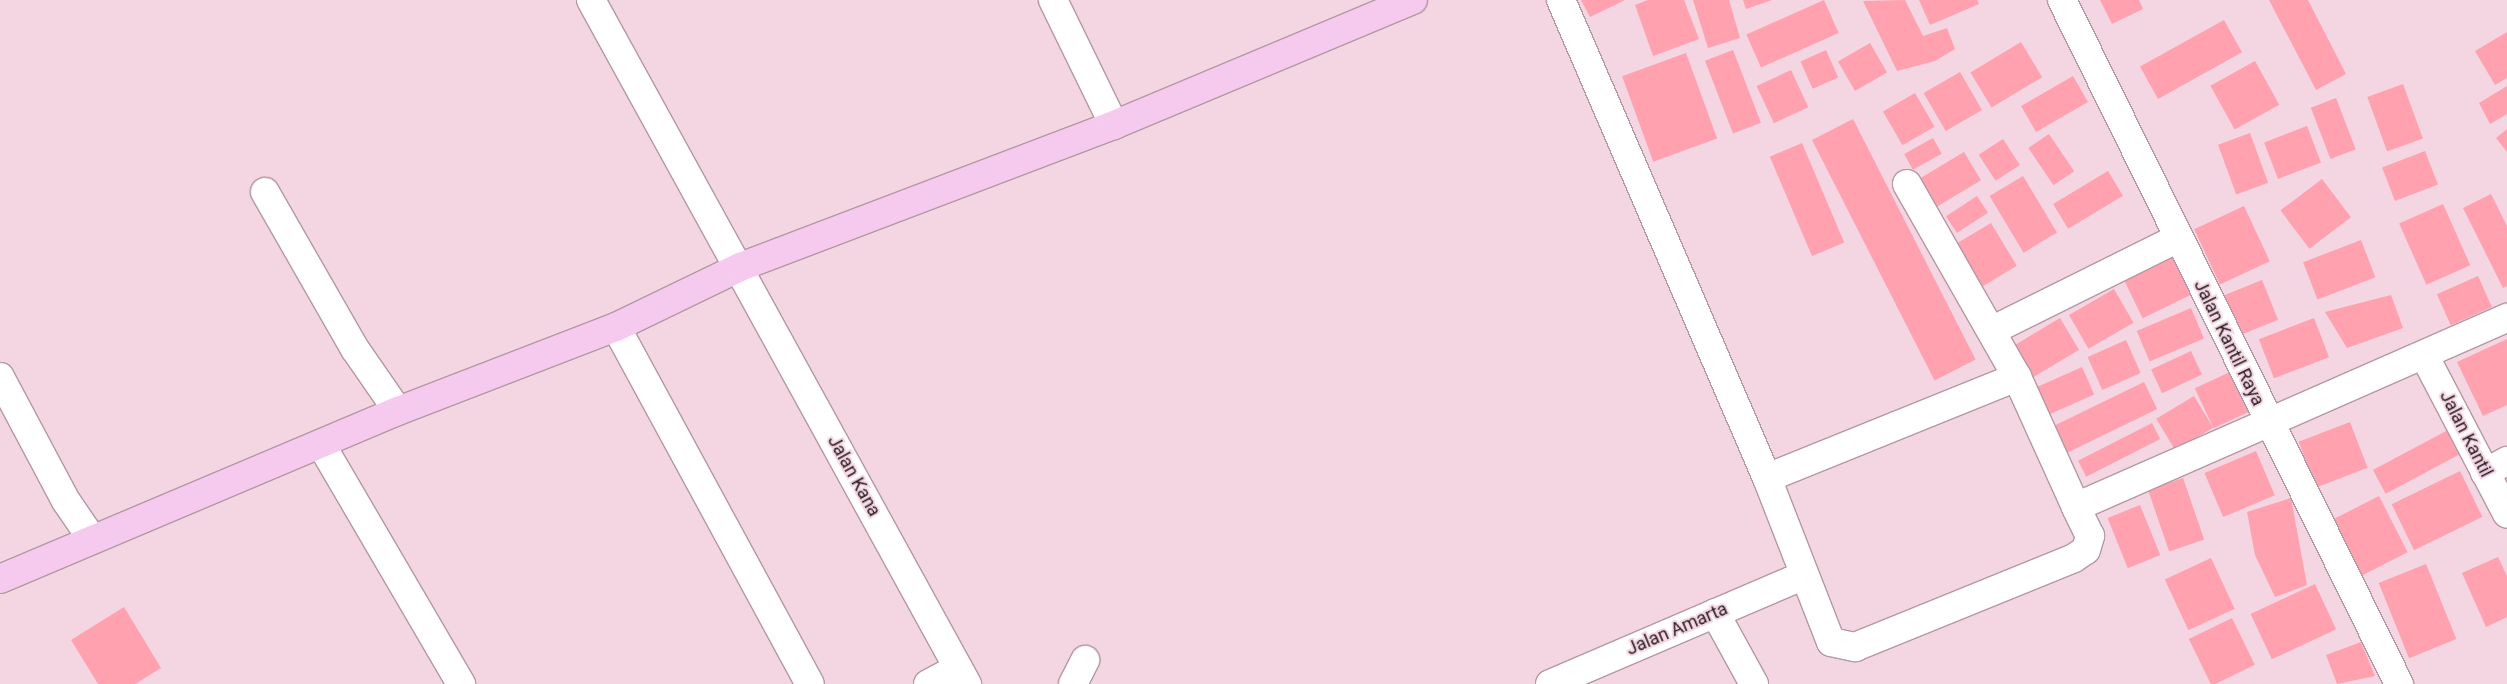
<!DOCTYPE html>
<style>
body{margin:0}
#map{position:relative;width:2507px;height:684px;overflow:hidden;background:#f4d6e2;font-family:Roboto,sans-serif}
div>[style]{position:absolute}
.building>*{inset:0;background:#ffa1ae;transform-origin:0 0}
.roads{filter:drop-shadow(1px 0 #b498a3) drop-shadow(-1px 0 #b498a3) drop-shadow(0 1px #b498a3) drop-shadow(0 -1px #b498a3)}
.minor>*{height:28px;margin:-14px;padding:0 14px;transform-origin:14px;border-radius:14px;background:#fff}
.major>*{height:28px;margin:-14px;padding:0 14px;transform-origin:14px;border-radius:14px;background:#f6caee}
span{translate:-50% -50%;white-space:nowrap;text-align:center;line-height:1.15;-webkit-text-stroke:4px #f4d6e2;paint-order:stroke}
.street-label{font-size:18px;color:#251b1f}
</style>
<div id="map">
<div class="building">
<i style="clip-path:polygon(1581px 0,1625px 0,1590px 17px)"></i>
<i style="clip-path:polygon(1648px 0,1684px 0,1699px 39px,1653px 56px,1635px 5px)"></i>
<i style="clip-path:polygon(1693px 0,1729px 0,1740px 38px,1708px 48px)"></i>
<i style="clip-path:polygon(1743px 0,1772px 0,1746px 9px)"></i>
<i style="left:1824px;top:0;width:36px;height:85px;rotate:66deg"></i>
<i style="clip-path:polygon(1905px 0,1923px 36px,1947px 28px,1955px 49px,1935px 61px,1897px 71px,1863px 1px)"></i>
<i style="clip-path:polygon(1919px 0,1977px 0,1979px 4px,1930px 25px)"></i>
<i style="clip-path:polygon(2100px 0,2139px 0,2143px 9px,2112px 24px)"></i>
<i style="clip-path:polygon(2269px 0,2308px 0,2346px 74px,2316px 90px)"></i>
<i style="left:2224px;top:20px;width:37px;height:96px;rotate:61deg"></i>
<i style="clip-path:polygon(2507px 32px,2507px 78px,2495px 85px,2475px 51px)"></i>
<i style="left:2021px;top:42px;width:41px;height:59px;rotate:59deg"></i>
<i style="left:1870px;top:43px;width:34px;height:37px;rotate:60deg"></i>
<i style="left:1733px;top:50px;width:78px;height:30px;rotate:69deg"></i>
<i style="left:1826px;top:50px;width:30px;height:28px;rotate:66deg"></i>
<i style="left:1686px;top:53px;width:91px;height:68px;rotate:70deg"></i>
<i style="left:2255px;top:61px;width:50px;height:51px;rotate:61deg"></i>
<i style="left:1791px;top:70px;width:41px;height:38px;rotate:65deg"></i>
<i style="left:1960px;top:72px;width:44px;height:42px;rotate:60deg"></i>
<i style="left:2073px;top:76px;width:30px;height:60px;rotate:60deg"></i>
<i style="left:2403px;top:84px;width:58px;height:38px;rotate:70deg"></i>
<i style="clip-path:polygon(2507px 86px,2507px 114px,2490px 124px,2479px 103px)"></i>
<i style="left:1915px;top:93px;width:39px;height:37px;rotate:60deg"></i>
<i style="left:2336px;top:98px;width:55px;height:27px;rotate:69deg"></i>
<i style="left:1853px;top:119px;width:270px;height:46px;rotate:63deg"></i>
<i style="left:2307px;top:126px;width:39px;height:46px;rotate:69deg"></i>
<i style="clip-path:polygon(2507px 129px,2507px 152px,2496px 138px)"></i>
<i style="left:2250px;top:133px;width:53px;height:34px;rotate:70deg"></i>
<i style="left:2049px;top:134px;width:45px;height:25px;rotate:56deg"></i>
<i style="left:1933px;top:138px;width:18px;height:33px;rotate:61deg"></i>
<i style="left:2003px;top:139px;width:31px;height:29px;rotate:57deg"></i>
<i style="left:1802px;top:143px;width:108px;height:35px;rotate:67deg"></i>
<i style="left:2425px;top:151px;width:36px;height:46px;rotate:69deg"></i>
<i style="left:1964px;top:152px;width:33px;height:52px;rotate:59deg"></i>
<i style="left:2108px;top:171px;width:29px;height:64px;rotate:59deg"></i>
<i style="left:2023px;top:176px;width:66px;height:39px;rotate:59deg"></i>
<i style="left:2322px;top:179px;width:48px;height:52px;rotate:53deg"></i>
<i style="clip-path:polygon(2491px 194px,2507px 226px,2507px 286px,2503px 288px,2463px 208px)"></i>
<i style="left:1977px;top:196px;width:20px;height:37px;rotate:57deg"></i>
<i style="left:2443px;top:204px;width:67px;height:48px;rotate:66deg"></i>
<i style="left:2244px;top:206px;width:61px;height:55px;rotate:65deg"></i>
<i style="left:1991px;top:223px;width:50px;height:41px;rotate:59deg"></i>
<i style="left:2361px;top:240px;width:40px;height:62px;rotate:69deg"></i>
<i style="left:2171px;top:251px;width:48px;height:55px;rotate:64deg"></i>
<i style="left:2478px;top:276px;width:34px;height:45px;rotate:66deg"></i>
<i style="left:2262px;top:280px;width:43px;height:44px;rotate:68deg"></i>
<i style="left:2114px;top:289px;width:39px;height:52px;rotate:60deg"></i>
<i style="clip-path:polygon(2391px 295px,2403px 328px,2347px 348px,2325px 312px)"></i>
<i style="left:2191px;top:308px;width:33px;height:59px;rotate:67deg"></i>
<i style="left:2060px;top:318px;width:37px;height:61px;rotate:59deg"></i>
<i style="left:2314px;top:318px;width:42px;height:59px;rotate:69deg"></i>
<i style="clip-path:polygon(2507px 339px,2507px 405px,2483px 416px,2457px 362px)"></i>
<i style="left:2126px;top:340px;width:36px;height:42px;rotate:66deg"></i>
<i style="left:2191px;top:351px;width:26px;height:44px;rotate:65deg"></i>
<i style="left:2082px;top:367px;width:30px;height:55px;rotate:66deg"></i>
<i style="left:2232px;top:371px;width:44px;height:41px;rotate:65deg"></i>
<i style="left:2144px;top:382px;width:30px;height:100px;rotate:64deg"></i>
<i style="left:2194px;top:396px;width:37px;height:44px;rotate:59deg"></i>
<i style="left:2350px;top:422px;width:49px;height:55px;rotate:69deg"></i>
<i style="left:2152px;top:423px;width:18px;height:83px;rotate:63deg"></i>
<i style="left:2448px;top:430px;width:27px;height:85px;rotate:62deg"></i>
<i style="left:2256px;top:451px;width:48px;height:56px;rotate:67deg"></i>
<i style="left:2460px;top:471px;width:51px;height:76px;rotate:64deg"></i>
<i style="left:2183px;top:478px;width:65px;height:37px;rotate:71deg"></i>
<i style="left:2379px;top:496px;width:63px;height:59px;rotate:63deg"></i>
<i style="clip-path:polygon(2291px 498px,2307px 585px,2275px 597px,2255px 555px,2247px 512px)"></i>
<i style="left:2140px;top:505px;width:54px;height:35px;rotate:68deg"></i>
<i style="clip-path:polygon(2498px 557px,2507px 576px,2507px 617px,2486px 627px,2462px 573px)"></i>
<i style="left:2211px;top:558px;width:56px;height:51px;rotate:65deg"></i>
<i style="left:2426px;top:564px;width:81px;height:51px;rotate:68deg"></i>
<i style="left:2315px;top:584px;width:50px;height:71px;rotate:65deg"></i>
<i style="clip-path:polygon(124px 607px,161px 668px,135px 684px,98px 684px,71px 640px)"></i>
<i style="left:2232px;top:618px;width:52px;height:48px;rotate:64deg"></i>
<i style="clip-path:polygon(2361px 642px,2375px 676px,2337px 684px,2326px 655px)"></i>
</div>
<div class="roads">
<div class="minor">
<i style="left:591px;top:0;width:781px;rotate:61.2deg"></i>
<i style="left:1053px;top:0;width:139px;rotate:64deg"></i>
<i style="left:1561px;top:0;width:520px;rotate:66.69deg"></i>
<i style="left:1767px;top:478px;width:176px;rotate:68.7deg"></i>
<i style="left:1831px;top:642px;width:25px;rotate:12deg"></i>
<i style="left:1855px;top:647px;width:236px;rotate:-22.1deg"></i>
<i style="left:2074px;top:558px;width:14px;rotate:-34deg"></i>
<i style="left:2086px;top:550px;width:15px;rotate:-74deg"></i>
<i style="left:2090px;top:536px;width:32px;rotate:-116deg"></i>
<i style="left:2062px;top:0;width:763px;rotate:63.77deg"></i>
<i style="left:1907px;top:184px;width:222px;rotate:60.3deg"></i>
<i style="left:265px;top:192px;width:181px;rotate:60.2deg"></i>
<i style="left:355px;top:349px;width:75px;rotate:55.3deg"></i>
<i style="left:616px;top:327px;width:406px;rotate:61.5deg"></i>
<i style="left:1993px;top:330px;width:207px;rotate:-26.4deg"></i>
<i style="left:2424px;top:355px;width:179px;rotate:62.4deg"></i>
<i style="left:0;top:377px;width:140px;rotate:62deg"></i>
<i style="left:66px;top:501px;width:46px;rotate:55.6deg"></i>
<i style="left:322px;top:446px;width:276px;rotate:59.7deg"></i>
<i style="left:2485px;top:473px;width:25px;rotate:-29deg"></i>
<i style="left:1767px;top:478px;width:270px;rotate:-22deg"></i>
<i style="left:2017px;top:377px;width:143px;rotate:65.6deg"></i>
<i style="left:2076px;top:507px;width:471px;rotate:-23.7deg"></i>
<i style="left:1715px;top:613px;width:81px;rotate:61.2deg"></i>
<i style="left:928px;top:684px;width:34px;rotate:-28deg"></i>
<i style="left:1073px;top:684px;width:27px;rotate:-63deg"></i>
<i style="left:1550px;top:684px;width:276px;rotate:-23.2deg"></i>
</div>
<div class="major">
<i style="left:0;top:579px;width:432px;rotate:-22.9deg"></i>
<i style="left:398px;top:411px;width:234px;rotate:-21.1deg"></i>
<i style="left:616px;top:327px;width:138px;rotate:-25.8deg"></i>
<i style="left:740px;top:267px;width:400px;rotate:-20.8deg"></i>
<i style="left:1114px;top:125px;width:324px;rotate:-22.7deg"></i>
</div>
</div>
<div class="street-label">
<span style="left:2229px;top:343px;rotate:64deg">Jalan Kantil Raya</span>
<span style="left:2466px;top:434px;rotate:63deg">Jalan Kantil</span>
<span style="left:854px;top:476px;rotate:61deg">Jalan Kana</span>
<span style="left:1677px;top:629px;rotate:-23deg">Jalan Amarta</span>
</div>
</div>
